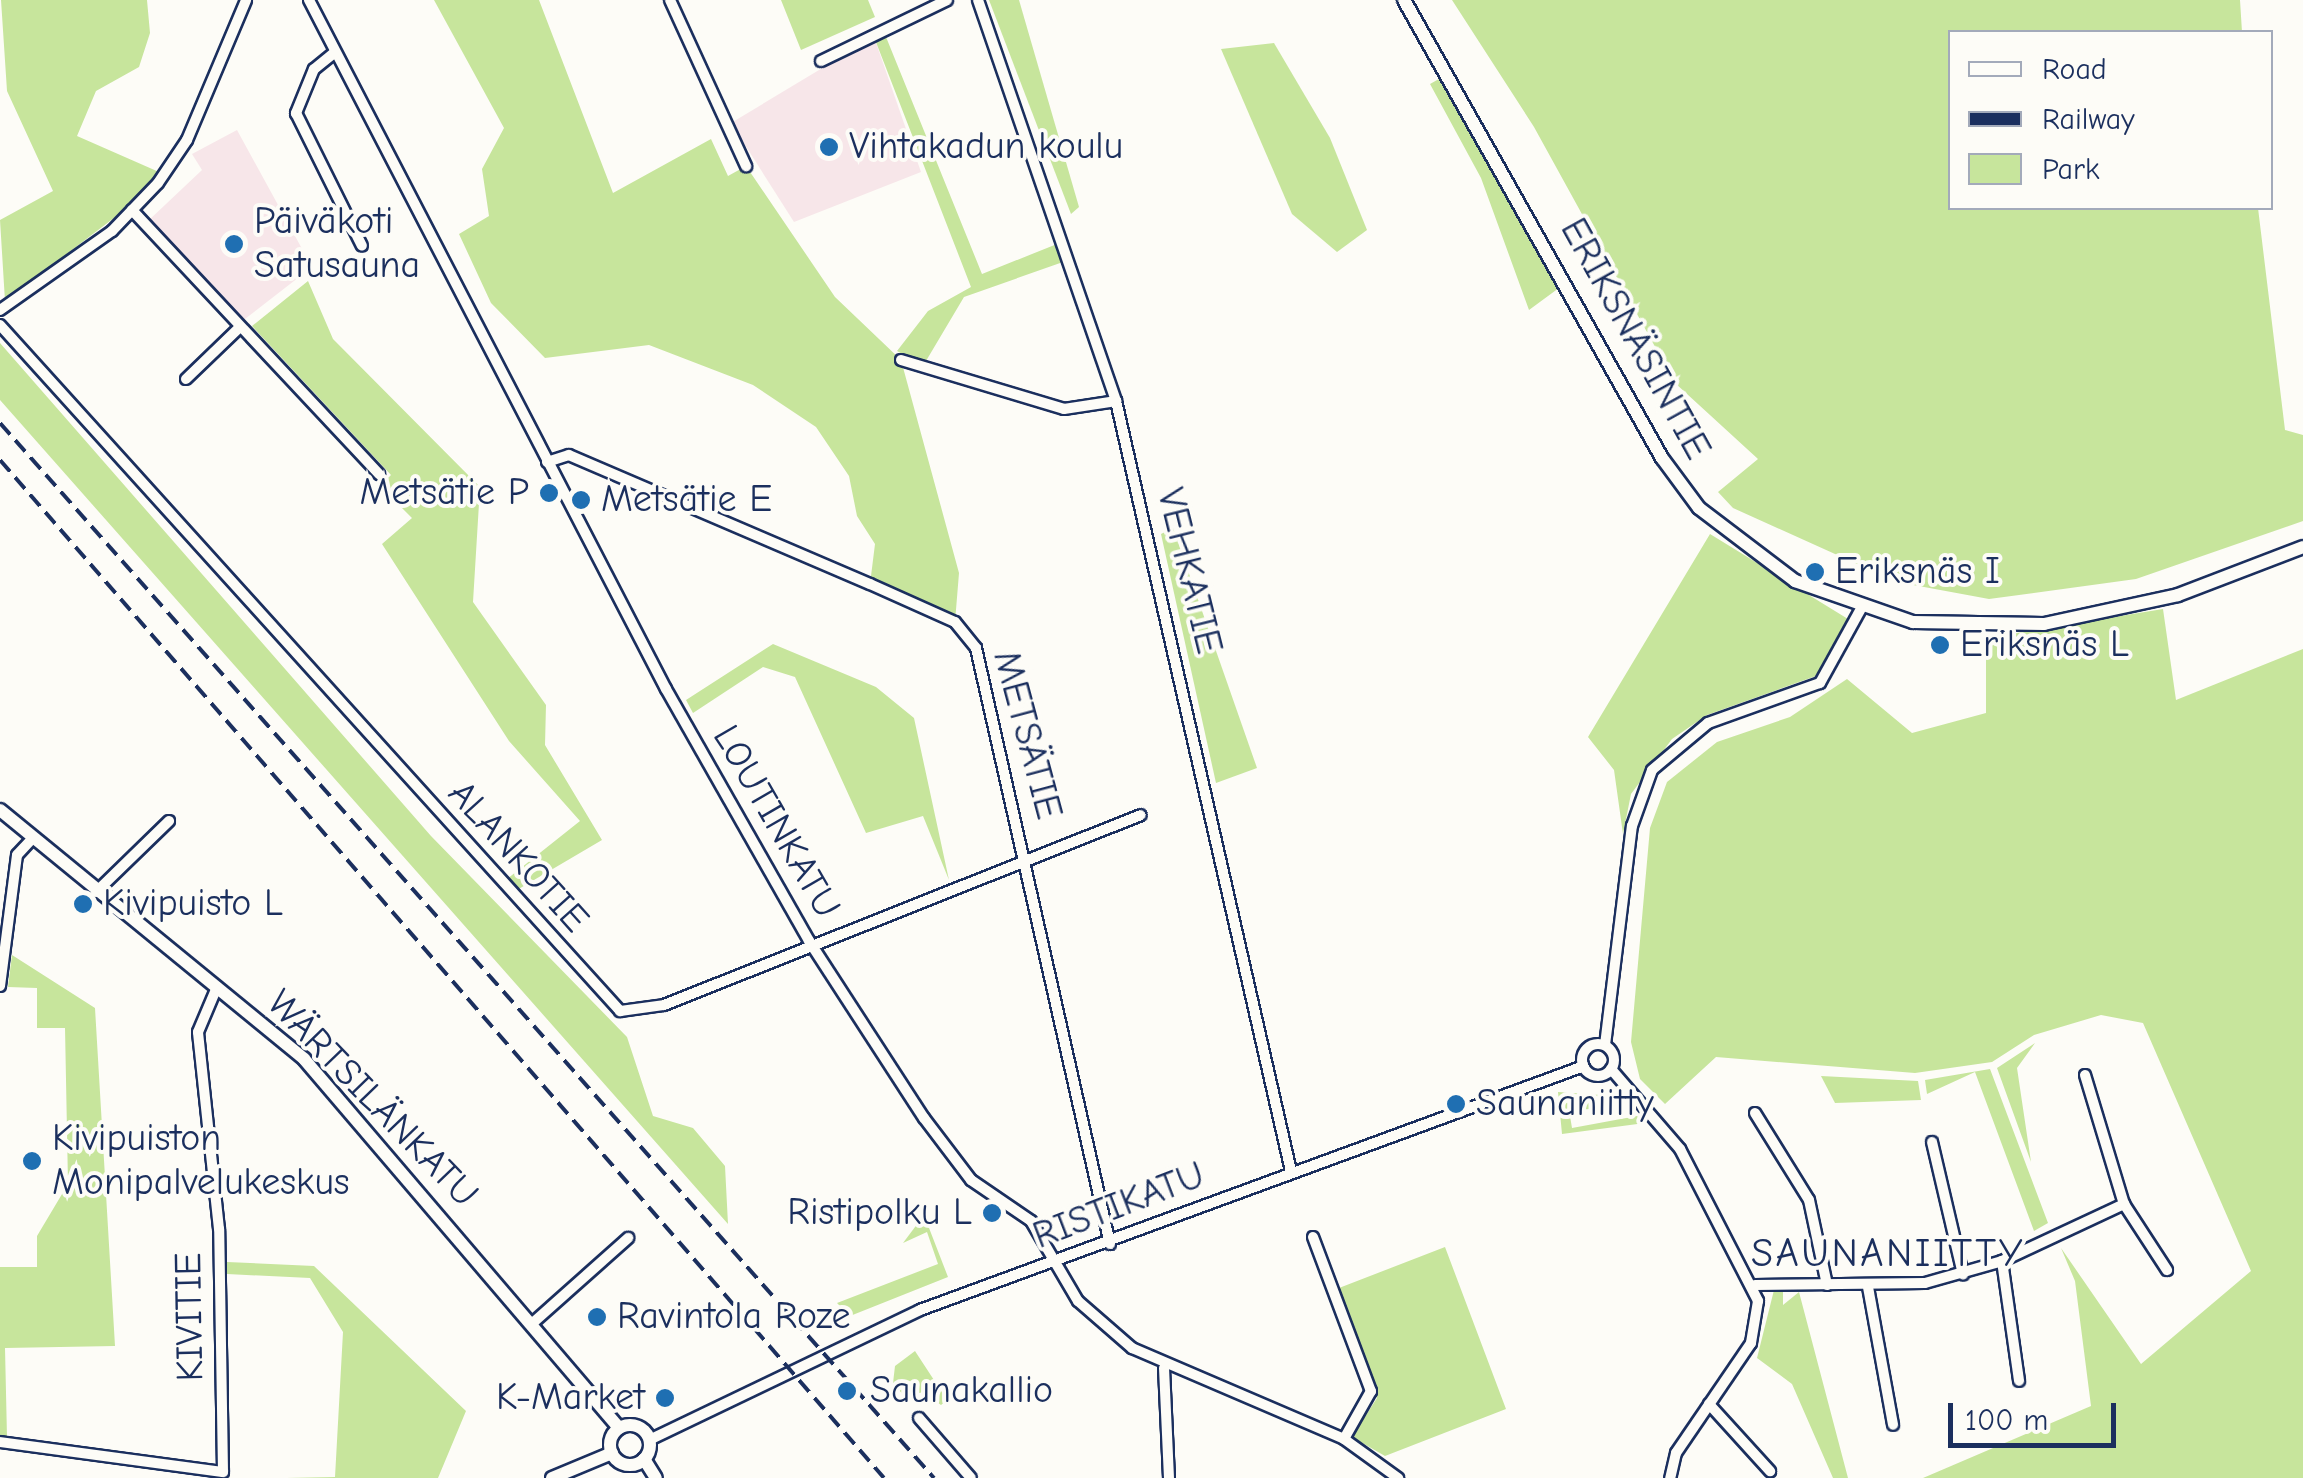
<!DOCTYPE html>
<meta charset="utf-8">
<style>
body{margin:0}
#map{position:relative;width:2303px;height:1478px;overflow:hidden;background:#fdfcf7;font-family:"Comic Neue",sans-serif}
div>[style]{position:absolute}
.built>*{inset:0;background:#f7e6e9}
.green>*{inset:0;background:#c7e59c}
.roads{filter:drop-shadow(2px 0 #1b2f5e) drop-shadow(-2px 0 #1b2f5e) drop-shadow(0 2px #1b2f5e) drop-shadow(0 -2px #1b2f5e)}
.minor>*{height:10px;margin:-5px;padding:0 5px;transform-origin:5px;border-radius:5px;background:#fdfcf7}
.minor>.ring{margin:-5px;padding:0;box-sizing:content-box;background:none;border:10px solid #fdfcf7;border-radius:50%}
.tertiary>*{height:12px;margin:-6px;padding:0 6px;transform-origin:6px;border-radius:6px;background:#fdfcf7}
.tertiary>.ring{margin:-6px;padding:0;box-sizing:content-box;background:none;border:12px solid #fdfcf7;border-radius:50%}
.rail>*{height:4px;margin-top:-2px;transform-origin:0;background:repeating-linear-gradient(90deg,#1b2f5e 0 15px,transparent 0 23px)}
.dots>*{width:28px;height:28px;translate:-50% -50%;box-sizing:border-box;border:5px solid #fdfcf7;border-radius:50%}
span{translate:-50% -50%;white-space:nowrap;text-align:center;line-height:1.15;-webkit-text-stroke:8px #fdfcf7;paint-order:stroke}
.poi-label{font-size:38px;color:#1b2f5e}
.left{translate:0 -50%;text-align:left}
.right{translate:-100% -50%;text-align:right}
.street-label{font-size:38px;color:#1b2f5e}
.neighbourhood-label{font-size:40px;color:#1b2f5e;letter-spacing:2.5px}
.legend{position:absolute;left:1948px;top:30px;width:325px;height:180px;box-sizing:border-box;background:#fdfcf7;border:2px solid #a3aaba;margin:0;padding:12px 18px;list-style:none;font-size:30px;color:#1b2f5e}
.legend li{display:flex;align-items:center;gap:20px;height:50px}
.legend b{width:50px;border:2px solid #a3aaba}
.scale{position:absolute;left:1948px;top:1403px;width:168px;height:45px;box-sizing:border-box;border:5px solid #1b2f5e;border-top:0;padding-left:12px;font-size:30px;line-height:35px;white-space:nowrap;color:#1b2f5e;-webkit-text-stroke:8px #fdfcf7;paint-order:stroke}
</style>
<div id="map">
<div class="built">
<i style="clip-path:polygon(874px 37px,921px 172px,794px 222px,731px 123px)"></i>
<i style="clip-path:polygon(237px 130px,312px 267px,241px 322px,148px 221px,202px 170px,192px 154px)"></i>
</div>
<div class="green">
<i style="clip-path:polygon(1px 0,147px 0,150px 33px,139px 67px,96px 91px,77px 136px,159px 172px,127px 208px,5px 301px,0 220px,53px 191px,7px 91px)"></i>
<i style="clip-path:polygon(434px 0,539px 0,613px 193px,711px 139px,728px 176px,746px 166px,835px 297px,901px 360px,959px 573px,955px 622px,870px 584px,875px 544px,857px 516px,849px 476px,816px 427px,753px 385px,649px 345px,545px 358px,491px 303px,459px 234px,489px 216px,482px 169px,504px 128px)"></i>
<i style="clip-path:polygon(781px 0,868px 0,875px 17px,801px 50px)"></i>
<i style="clip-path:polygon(989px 0,1019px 0,1079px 207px,1071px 214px)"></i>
<i style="clip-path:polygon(1452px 0,2240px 0,2242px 32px,1950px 32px,1950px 208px,2258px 208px,2285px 430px,2303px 435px,2303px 521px,2136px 579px,1989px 599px,1897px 582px,1733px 508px,1718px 492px,1758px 459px,1675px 383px,1534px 127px)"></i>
<i style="clip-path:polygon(884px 32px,982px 274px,1057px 244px,1063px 262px,964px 297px,923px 366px,897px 351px,928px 311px,971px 287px,874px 37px)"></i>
<i style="clip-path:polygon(1274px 43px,1330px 138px,1367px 230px,1337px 252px,1292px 214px,1221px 49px)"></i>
<i style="clip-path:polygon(1446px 75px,1563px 285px,1529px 310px,1481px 178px,1430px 84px)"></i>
<i style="clip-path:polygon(308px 281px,333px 339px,480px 487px,473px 602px,546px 705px,545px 745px,602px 840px,517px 890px,507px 879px,580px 821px,509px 741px,382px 544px,412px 518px,380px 486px,391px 475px,252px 326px)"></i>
<i style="clip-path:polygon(0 343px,431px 836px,627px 1037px,653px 1116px,693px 1128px,725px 1166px,728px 1224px,0 400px)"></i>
<i style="clip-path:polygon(1173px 528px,1257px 768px,1216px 783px,1161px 534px)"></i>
<i style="clip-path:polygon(1710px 534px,1848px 619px,1816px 676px,1707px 715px,1672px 739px,1631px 794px,1623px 834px,1614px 770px,1588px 737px)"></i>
<i style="clip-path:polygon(2163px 609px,2176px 700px,2303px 649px,2303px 1478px,1923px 1478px,2091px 1406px,2075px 1281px,2061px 1248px,2141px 1364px,2251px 1271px,2143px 1023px,2101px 1015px,2034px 1035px,1992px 1062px,1915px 1073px,1716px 1057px,1665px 1104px,1640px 1079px,1631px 1042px,1650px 828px,1667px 782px,1717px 742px,1790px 717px,1847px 679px,1912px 733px,1986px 713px,1986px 638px)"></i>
<i style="clip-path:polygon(773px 644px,876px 687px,914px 718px,949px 880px,923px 816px,866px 833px,795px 677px,763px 667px,693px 713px,686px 700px)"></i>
<i style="clip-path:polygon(12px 955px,95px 1008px,115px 1346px,5px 1348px,7px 1437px,0 1436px,0 1267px,37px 1267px,37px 1236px,68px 1184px,65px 1028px,37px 1028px,37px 988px,8px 987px)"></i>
<i style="clip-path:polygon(2035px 1043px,2017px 1068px,2031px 1162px,1997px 1068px)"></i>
<i style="clip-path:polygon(1990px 1069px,2048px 1223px,2034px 1231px,1975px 1072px,1927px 1094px,1925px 1080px)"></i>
<i style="clip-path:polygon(1821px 1076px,1918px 1081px,1921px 1100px,1835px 1103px)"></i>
<i style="clip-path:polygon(1558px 1092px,1600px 1095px,1591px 1109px,1569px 1110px,1572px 1128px,1637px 1116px,1645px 1123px,1562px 1134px)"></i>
<i style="clip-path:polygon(924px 1215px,948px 1277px,850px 1316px,837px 1303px,938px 1264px,927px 1232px,903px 1243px)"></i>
<i style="clip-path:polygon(1445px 1247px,1506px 1409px,1385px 1456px,1352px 1437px,1377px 1398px,1339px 1288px)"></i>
<i style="clip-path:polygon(227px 1262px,314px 1266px,466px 1411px,438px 1478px,286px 1478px,335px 1477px,343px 1332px,310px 1278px,227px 1274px)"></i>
<i style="clip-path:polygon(1774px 1290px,1783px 1290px,1783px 1305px,1799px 1292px,1848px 1478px,1833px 1478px,1792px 1384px,1757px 1358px)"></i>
<i style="clip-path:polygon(915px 1351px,947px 1400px,941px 1405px,923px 1392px,905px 1397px,893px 1383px,895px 1366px)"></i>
</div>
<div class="roads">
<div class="minor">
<i style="left:309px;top:0;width:776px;rotate:62.61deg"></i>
<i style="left:666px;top:689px;width:290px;rotate:60.4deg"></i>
<i style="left:809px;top:941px;width:211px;rotate:57deg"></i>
<i style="left:924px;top:1118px;width:78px;rotate:52.8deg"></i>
<i style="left:971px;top:1180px;width:73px;rotate:34.3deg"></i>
<i style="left:1031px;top:1221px;width:93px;rotate:59.6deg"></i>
<i style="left:1078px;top:1301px;width:72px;rotate:41deg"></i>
<i style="left:1132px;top:1348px;width:231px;rotate:23.2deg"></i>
<i style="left:1344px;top:1439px;width:67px;rotate:35.8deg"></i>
<i style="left:670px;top:0;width:183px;rotate:65.4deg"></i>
<i style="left:978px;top:0;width:424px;rotate:71deg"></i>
<i style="left:1116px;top:401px;width:790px;rotate:77.2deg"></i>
<i style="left:334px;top:53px;width:26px;rotate:141deg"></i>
<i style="left:314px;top:69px;width:48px;rotate:112.2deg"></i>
<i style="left:296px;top:113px;width:148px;rotate:63.6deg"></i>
<i style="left:821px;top:61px;width:140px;rotate:-25.8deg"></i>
<i style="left:132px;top:210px;width:362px;rotate:46.9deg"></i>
<i style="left:0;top:310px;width:137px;rotate:-35.2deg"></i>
<i style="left:112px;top:231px;width:66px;rotate:-46.2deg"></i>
<i style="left:158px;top:183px;width:52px;rotate:-56deg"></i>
<i style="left:187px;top:140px;width:152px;rotate:-67.1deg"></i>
<i style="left:0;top:325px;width:925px;rotate:47.89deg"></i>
<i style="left:620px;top:1011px;width:44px;rotate:-7.8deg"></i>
<i style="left:664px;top:1005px;width:513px;rotate:-21.72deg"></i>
<i style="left:901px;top:360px;width:170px;rotate:16.7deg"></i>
<i style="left:1064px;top:409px;width:53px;rotate:-8.7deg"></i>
<i style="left:186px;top:379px;width:74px;rotate:-43.9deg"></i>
<i style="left:547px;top:462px;width:23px;rotate:-18deg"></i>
<i style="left:569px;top:455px;width:327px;rotate:23.2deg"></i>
<i style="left:870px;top:584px;width:93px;rotate:24.1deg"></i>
<i style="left:955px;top:622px;width:33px;rotate:51deg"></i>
<i style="left:976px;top:648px;width:611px;rotate:77.33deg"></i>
<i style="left:96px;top:892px;width:102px;rotate:-44.2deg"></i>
<i style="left:0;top:986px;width:132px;rotate:-82.6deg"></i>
<i style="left:17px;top:855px;width:19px;rotate:-47deg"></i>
<i class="ring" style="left:1582px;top:1044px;width:22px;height:22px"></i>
<i style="left:1605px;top:1045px;width:221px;rotate:-83deg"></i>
<i style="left:1632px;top:826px;width:59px;rotate:-70.3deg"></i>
<i style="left:1652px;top:770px;width:73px;rotate:-40deg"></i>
<i style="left:1708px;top:723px;width:119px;rotate:-19.7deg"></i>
<i style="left:1820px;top:683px;width:87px;rotate:-61.1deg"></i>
<i style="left:1611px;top:1069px;width:106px;rotate:49.2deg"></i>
<i style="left:1680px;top:1149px;width:171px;rotate:62.8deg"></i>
<i style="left:1758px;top:1301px;width:43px;rotate:99.5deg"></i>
<i style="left:1751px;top:1343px;width:133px;rotate:124.3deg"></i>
<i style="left:1676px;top:1453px;width:26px;rotate:103deg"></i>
<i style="left:2085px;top:1075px;width:135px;rotate:73.2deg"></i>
<i style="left:2124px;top:1204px;width:79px;rotate:56.9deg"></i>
<i style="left:1755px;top:1113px;width:102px;rotate:58.2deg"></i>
<i style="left:1809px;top:1200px;width:87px;rotate:78deg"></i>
<i style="left:1932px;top:1142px;width:136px;rotate:76.8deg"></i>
<i style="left:1313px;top:1237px;width:165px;rotate:69.4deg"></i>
<i style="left:1371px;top:1391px;width:55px;rotate:119.4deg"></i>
<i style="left:2002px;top:1261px;width:121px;rotate:81.9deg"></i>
<i style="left:1755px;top:1285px;width:170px;rotate:-0.7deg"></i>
<i style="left:1925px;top:1283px;width:80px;rotate:-15.9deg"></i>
<i style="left:2002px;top:1261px;width:135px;rotate:-25deg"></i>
<i style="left:1868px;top:1287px;width:140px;rotate:79.7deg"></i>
<i style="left:535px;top:1321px;width:125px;rotate:-41.7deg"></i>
<i style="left:1164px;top:1368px;width:110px;rotate:87.4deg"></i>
<i style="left:1709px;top:1404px;width:91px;rotate:47.7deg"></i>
<i style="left:919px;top:1418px;width:79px;rotate:49.1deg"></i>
<i style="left:649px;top:1440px;width:301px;rotate:-25.6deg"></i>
<i style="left:920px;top:1310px;width:707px;rotate:-20.18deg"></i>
<i style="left:0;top:1442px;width:225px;rotate:7.7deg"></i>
<i style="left:223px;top:1472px;width:243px;rotate:-90.9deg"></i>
<i style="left:219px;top:1229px;width:198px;rotate:-96.1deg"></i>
<i style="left:198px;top:1032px;width:49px;rotate:-67.1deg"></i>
</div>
<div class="tertiary">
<i style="left:1404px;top:0;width:526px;rotate:60.61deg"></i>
<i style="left:1662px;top:458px;width:62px;rotate:53.5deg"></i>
<i style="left:1699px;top:508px;width:121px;rotate:37.2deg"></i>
<i style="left:1795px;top:581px;width:125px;rotate:19.2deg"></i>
<i style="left:1913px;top:622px;width:131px;rotate:0.9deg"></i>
<i style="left:2044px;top:624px;width:137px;rotate:-12.2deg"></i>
<i style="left:2178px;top:595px;width:134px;rotate:-21deg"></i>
<i style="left:0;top:810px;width:393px;rotate:39.3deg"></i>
<i style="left:304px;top:1059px;width:485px;rotate:49.5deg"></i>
<i class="ring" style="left:610px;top:1425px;width:28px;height:28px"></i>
<i style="left:644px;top:1459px;width:22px;rotate:58deg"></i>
<i style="left:552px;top:1478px;width:65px;rotate:-22.6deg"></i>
</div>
</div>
<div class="rail">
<i style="left:0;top:423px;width:1409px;rotate:48.48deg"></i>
<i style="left:0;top:460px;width:1348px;rotate:49.03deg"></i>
</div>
<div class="dots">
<i style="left:829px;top:147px;background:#1f6fb2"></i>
<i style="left:234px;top:244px;background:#1f6fb2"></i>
<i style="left:549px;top:493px;background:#1f6fb2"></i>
<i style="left:581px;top:500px;background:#1f6fb2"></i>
<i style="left:1815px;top:572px;background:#1f6fb2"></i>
<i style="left:1940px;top:645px;background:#1f6fb2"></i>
<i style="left:83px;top:904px;background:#1f6fb2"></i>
<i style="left:1456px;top:1104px;background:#1f6fb2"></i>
<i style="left:32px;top:1161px;background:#1f6fb2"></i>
<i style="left:992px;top:1213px;background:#1f6fb2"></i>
<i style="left:597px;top:1317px;background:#1f6fb2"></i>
<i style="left:847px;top:1391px;background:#1f6fb2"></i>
<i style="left:665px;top:1398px;background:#1f6fb2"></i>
</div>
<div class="poi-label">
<span class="left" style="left:849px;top:147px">Vihtakadun koulu</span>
<span class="left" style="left:254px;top:244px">Päiväkoti<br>Satusauna</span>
<span class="right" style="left:529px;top:493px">Metsätie P</span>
<span class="left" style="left:601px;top:500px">Metsätie E</span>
<span class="left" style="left:1835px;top:572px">Eriksnäs I</span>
<span class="left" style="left:1960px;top:645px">Eriksnäs L</span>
<span class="left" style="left:103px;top:904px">Kivipuisto L</span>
<span class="left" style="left:1476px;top:1104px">Saunaniitty</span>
<span class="left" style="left:52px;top:1161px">Kivipuiston<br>Monipalvelukeskus</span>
<span class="right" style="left:972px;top:1213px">Ristipolku L</span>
<span class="left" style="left:617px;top:1317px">Ravintola Roze</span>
<span class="left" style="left:870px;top:1391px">Saunakallio</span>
<span class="right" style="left:645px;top:1398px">K-Market</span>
</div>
<div class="street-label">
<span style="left:1635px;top:339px;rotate:61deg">ERIKSNÄSINTIE</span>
<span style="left:1189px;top:571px;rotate:76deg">VEHKATIE</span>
<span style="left:1027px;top:735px;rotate:75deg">METSÄTIE</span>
<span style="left:776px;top:822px;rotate:60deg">LOUTINKATU</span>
<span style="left:518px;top:857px;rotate:48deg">ALANKOTIE</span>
<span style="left:372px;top:1099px;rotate:46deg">WÄRTSILÄNKATU</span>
<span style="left:1119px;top:1206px;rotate:-21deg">RISTIKATU</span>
<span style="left:190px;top:1317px;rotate:-91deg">KIVITIE</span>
</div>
<div class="neighbourhood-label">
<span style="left:1888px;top:1253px">SAUNANIITTY</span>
</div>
<ul class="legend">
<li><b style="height:12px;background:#fdfcf7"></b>Road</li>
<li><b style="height:12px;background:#1b2f5e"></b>Railway</li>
<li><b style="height:28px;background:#c7e59c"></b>Park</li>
</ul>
<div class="scale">100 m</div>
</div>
